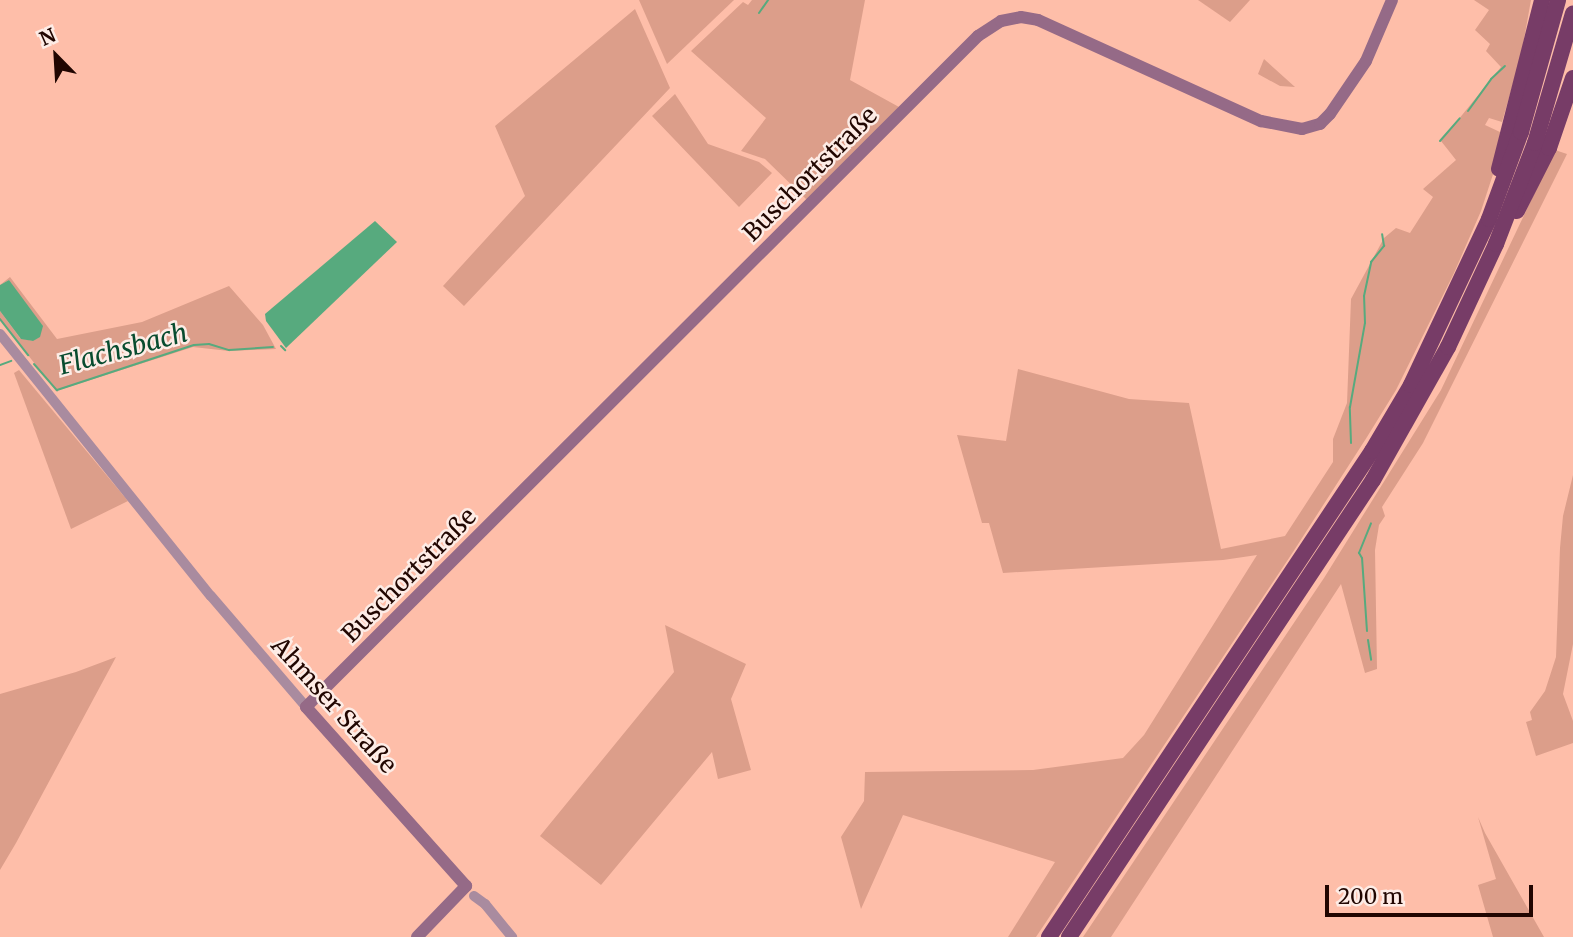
<!DOCTYPE html>
<meta charset="utf-8">
<style>
body{margin:0}
#map{position:relative;width:1573px;height:937px;overflow:hidden;background:#febea9;font-family:Merriweather,serif}
div>[style]{position:absolute}
.green>*{inset:0;background:#dc9e8a}
.water>*{inset:0;background:#57aa7e}
.stream>*{height:2px;margin:-1px;padding:0 1px;transform-origin:1px;border-radius:1px;background:#57aa7e}
.tertiary>*{height:10px;margin:-5px;padding:0 5px;transform-origin:5px;border-radius:5px;background:#a98b9f}
.secondary>*{height:12px;margin:-6px;padding:0 6px;transform-origin:6px;border-radius:6px;background:#956a87}
.motorway>*{height:16px;margin:-8px;padding:0 8px;transform-origin:8px;border-radius:8px;background:#773c67}
span{translate:-50% -50%;white-space:nowrap;text-align:center;line-height:1.15;-webkit-text-stroke:5px #fdece6;paint-order:stroke}
.street-label{font-size:24px;color:#210601}
.water-label{font-size:26px;color:#084c2f;font-style:italic}
.north{position:absolute;left:21px;top:21px;width:70px;height:70px;-webkit-text-stroke:5px #fdece6;paint-order:stroke;rotate:336deg;font-size:19px;font-weight:700;line-height:28px;text-align:center;color:#210601}
.north::after{content:'';display:block;margin:auto;width:24px;height:32px;background:#210601;clip-path:polygon(50% 0,100% 100%,50% 72%,0 100%)}
.scale{position:absolute;left:1325px;top:885px;width:208px;height:32px;box-sizing:border-box;border:4px solid #210601;border-top:0;padding-left:9px;font-size:21px;line-height:24px;white-space:nowrap;color:#210601;-webkit-text-stroke:5px #fdece6;paint-order:stroke}
</style>
<div id="map">
<div class="green">
<i style="clip-path:polygon(639px 0,734px 0,667px 64px)"></i>
<i style="clip-path:polygon(752px 0,865px 0,850px 80px,899px 107px,811px 198px,806px 199px,765px 159px,741px 151px,766px 118px,691px 51px,743px 2px,748px 5px)"></i>
<i style="clip-path:polygon(1198px 0,1250px 0,1230px 22px)"></i>
<i style="clip-path:polygon(1474px 0,1531px 0,1521px 56px,1502px 122px,1489px 118px,1485px 125px,1500px 132px,1498px 159px,1481px 211px,1454px 273px,1396px 390px,1367px 437px,1293px 552px,1036px 937px,1008px 937px,1055px 862px,903px 815px,861px 909px,841px 837px,864px 801px,865px 772px,1033px 770px,1123px 758px,1144px 735px,1257px 555px,1223px 560px,1003px 573px,989px 523px,982px 523px,957px 435px,1006px 441px,1018px 369px,1129px 399px,1189px 403px,1221px 549px,1285px 536px,1333px 462px,1333px 439px,1347px 403px,1351px 299px,1384px 238px,1396px 228px,1410px 233px,1433px 197px,1423px 189px,1456px 160px,1441px 141px,1501px 67px,1486px 51px,1490px 44px,1475px 30px,1489px 10px)"></i>
<i style="clip-path:polygon(635px 9px,670px 88px,464px 306px,443px 286px,525px 196px,495px 126px)"></i>
<i style="clip-path:polygon(1264px 59px,1295px 87px,1280px 86px,1258px 74px)"></i>
<i style="clip-path:polygon(675px 94px,708px 144px,759px 162px,772px 173px,739px 207px,652px 116px)"></i>
<i style="clip-path:polygon(1555px 150px,1567px 154px,1423px 443px,1382px 507px,1385px 516px,1379px 525px,1375px 550px,1377px 669px,1365px 673px,1341px 584px,1111px 937px,1083px 937px,1324px 578px,1441px 390px)"></i>
<i style="clip-path:polygon(10px 277px,57px 339px,142px 322px,229px 286px,263px 325px,276px 349px,229px 351px,193px 347px,56px 391px,0 319px,0 311px,20px 338px,33px 341px,9px 280px,0 285px)"></i>
<i style="clip-path:polygon(19px 370px,128px 501px,71px 529px,14px 373px)"></i>
<i style="clip-path:polygon(1573px 475px,1573px 644px,1563px 694px,1573px 721px,1573px 743px,1536px 756px,1526px 722px,1532px 720px,1530px 712px,1545px 691px,1556px 657px,1560px 548px,1563px 516px)"></i>
<i style="clip-path:polygon(665px 625px,746px 664px,731px 699px,751px 770px,718px 779px,712px 752px,601px 885px,540px 836px,674px 672px)"></i>
<i style="clip-path:polygon(116px 657px,16px 843px,0 870px,0 694px,76px 672px)"></i>
<i style="clip-path:polygon(1478px 817px,1485px 833px,1544px 937px,1493px 937px,1478px 885px,1496px 879px)"></i>
</div>
<div class="water">
<i style="clip-path:polygon(375px 221px,397px 242px,286px 348px,266px 321px,265px 314px)"></i>
<i style="clip-path:polygon(9px 280px,43px 326px,40px 337px,33px 341px,21px 339px,0 311px,0 285px)"></i>
</div>
<div class="stream">
<i style="left:759px;top:13px;width:16px;rotate:-55deg"></i>
<i style="left:1468px;top:111px;width:39px;rotate:-54deg"></i>
<i style="left:1491px;top:79px;width:19px;rotate:-43deg"></i>
<i style="left:1440px;top:141px;width:30px;rotate:-49deg"></i>
<i style="left:0;top:319px;width:46px;rotate:52.1deg"></i>
<i style="left:281px;top:346px;width:6px;rotate:45deg"></i>
<i style="left:34px;top:364px;width:35px;rotate:49deg"></i>
<i style="left:57px;top:390px;width:144px;rotate:-18.2deg"></i>
<i style="left:194px;top:345px;width:15px;rotate:-4deg"></i>
<i style="left:209px;top:344px;width:21px;rotate:17deg"></i>
<i style="left:229px;top:350px;width:44px;rotate:-3.9deg"></i>
<i style="left:0;top:365px;width:12px;rotate:-20deg"></i>
<i style="left:1351px;top:443px;width:36px;rotate:-92deg"></i>
<i style="left:1350px;top:407px;width:85px;rotate:-79.9deg"></i>
<i style="left:1365px;top:323px;width:27px;rotate:-92deg"></i>
<i style="left:1364px;top:296px;width:35px;rotate:-78deg"></i>
<i style="left:1371px;top:262px;width:21px;rotate:-51deg"></i>
<i style="left:1384px;top:246px;width:12px;rotate:-99deg"></i>
<i style="left:1367px;top:631px;width:73px;rotate:-93.9deg"></i>
<i style="left:1362px;top:558px;width:6px;rotate:-121deg"></i>
<i style="left:1359px;top:553px;width:32px;rotate:-68deg"></i>
<i style="left:1368px;top:640px;width:20px;rotate:81deg"></i>
</div>
<div class="tertiary">
<i style="left:0;top:334px;width:336px;rotate:51.2deg"></i>
<i style="left:211px;top:596px;width:146px;rotate:49.4deg"></i>
<i style="left:474px;top:896px;width:14px;rotate:36deg"></i>
<i style="left:485px;top:904px;width:43px;rotate:50.7deg"></i>
</div>
<div class="secondary">
<i style="left:417px;top:937px;width:71px;rotate:-46.1deg"></i>
<i style="left:466px;top:886px;width:240px;rotate:-131.8deg"></i>
<i style="left:306px;top:707px;width:950px;rotate:-44.96deg"></i>
<i style="left:978px;top:36px;width:27px;rotate:-33deg"></i>
<i style="left:1001px;top:21px;width:20px;rotate:-11deg"></i>
<i style="left:1021px;top:17px;width:17px;rotate:10deg"></i>
<i style="left:1038px;top:20px;width:245px;rotate:24.4deg"></i>
<i style="left:1261px;top:121px;width:42px;rotate:11deg"></i>
<i style="left:1302px;top:129px;width:19px;rotate:-16deg"></i>
<i style="left:1320px;top:124px;width:14px;rotate:-45deg"></i>
<i style="left:1330px;top:114px;width:64px;rotate:-55.8deg"></i>
<i style="left:1366px;top:61px;width:66px;rotate:-66.9deg"></i>
</div>
<div class="motorway">
<i style="left:1499px;top:169px;width:174px;rotate:-75.7deg"></i>
<i style="left:1517px;top:211px;width:71px;rotate:-63.1deg"></i>
<i style="left:1549px;top:148px;width:74px;rotate:-71.1deg"></i>
<i style="left:1049px;top:937px;width:584px;rotate:-56.39deg"></i>
<i style="left:1372px;top:451px;width:77px;rotate:-59.4deg"></i>
<i style="left:1411px;top:385px;width:183px;rotate:-64.8deg"></i>
<i style="left:1489px;top:219px;width:93px;rotate:-69.8deg"></i>
<i style="left:1521px;top:132px;width:137px;rotate:-74.3deg"></i>
<i style="left:1069px;top:937px;width:549px;rotate:-56.37deg"></i>
<i style="left:1373px;top:480px;width:153px;rotate:-60.6deg"></i>
<i style="left:1448px;top:347px;width:114px;rotate:-65deg"></i>
<i style="left:1496px;top:244px;width:108px;rotate:-68.9deg"></i>
<i style="left:1535px;top:143px;width:135px;rotate:-73.7deg"></i>
</div>
<div class="street-label">
<span style="left:810px;top:174px;rotate:-45deg">Buschortstraße</span>
<span style="left:409px;top:575px;rotate:-45deg">Buschortstraße</span>
<span style="left:334px;top:705px;rotate:48deg">Ahmser Straße</span>
</div>
<div class="water-label">
<span style="left:123px;top:349px;rotate:-15deg">Flachsbach</span>
</div>
<div class="north">N</div>
<div class="scale">200 m</div>
</div>
